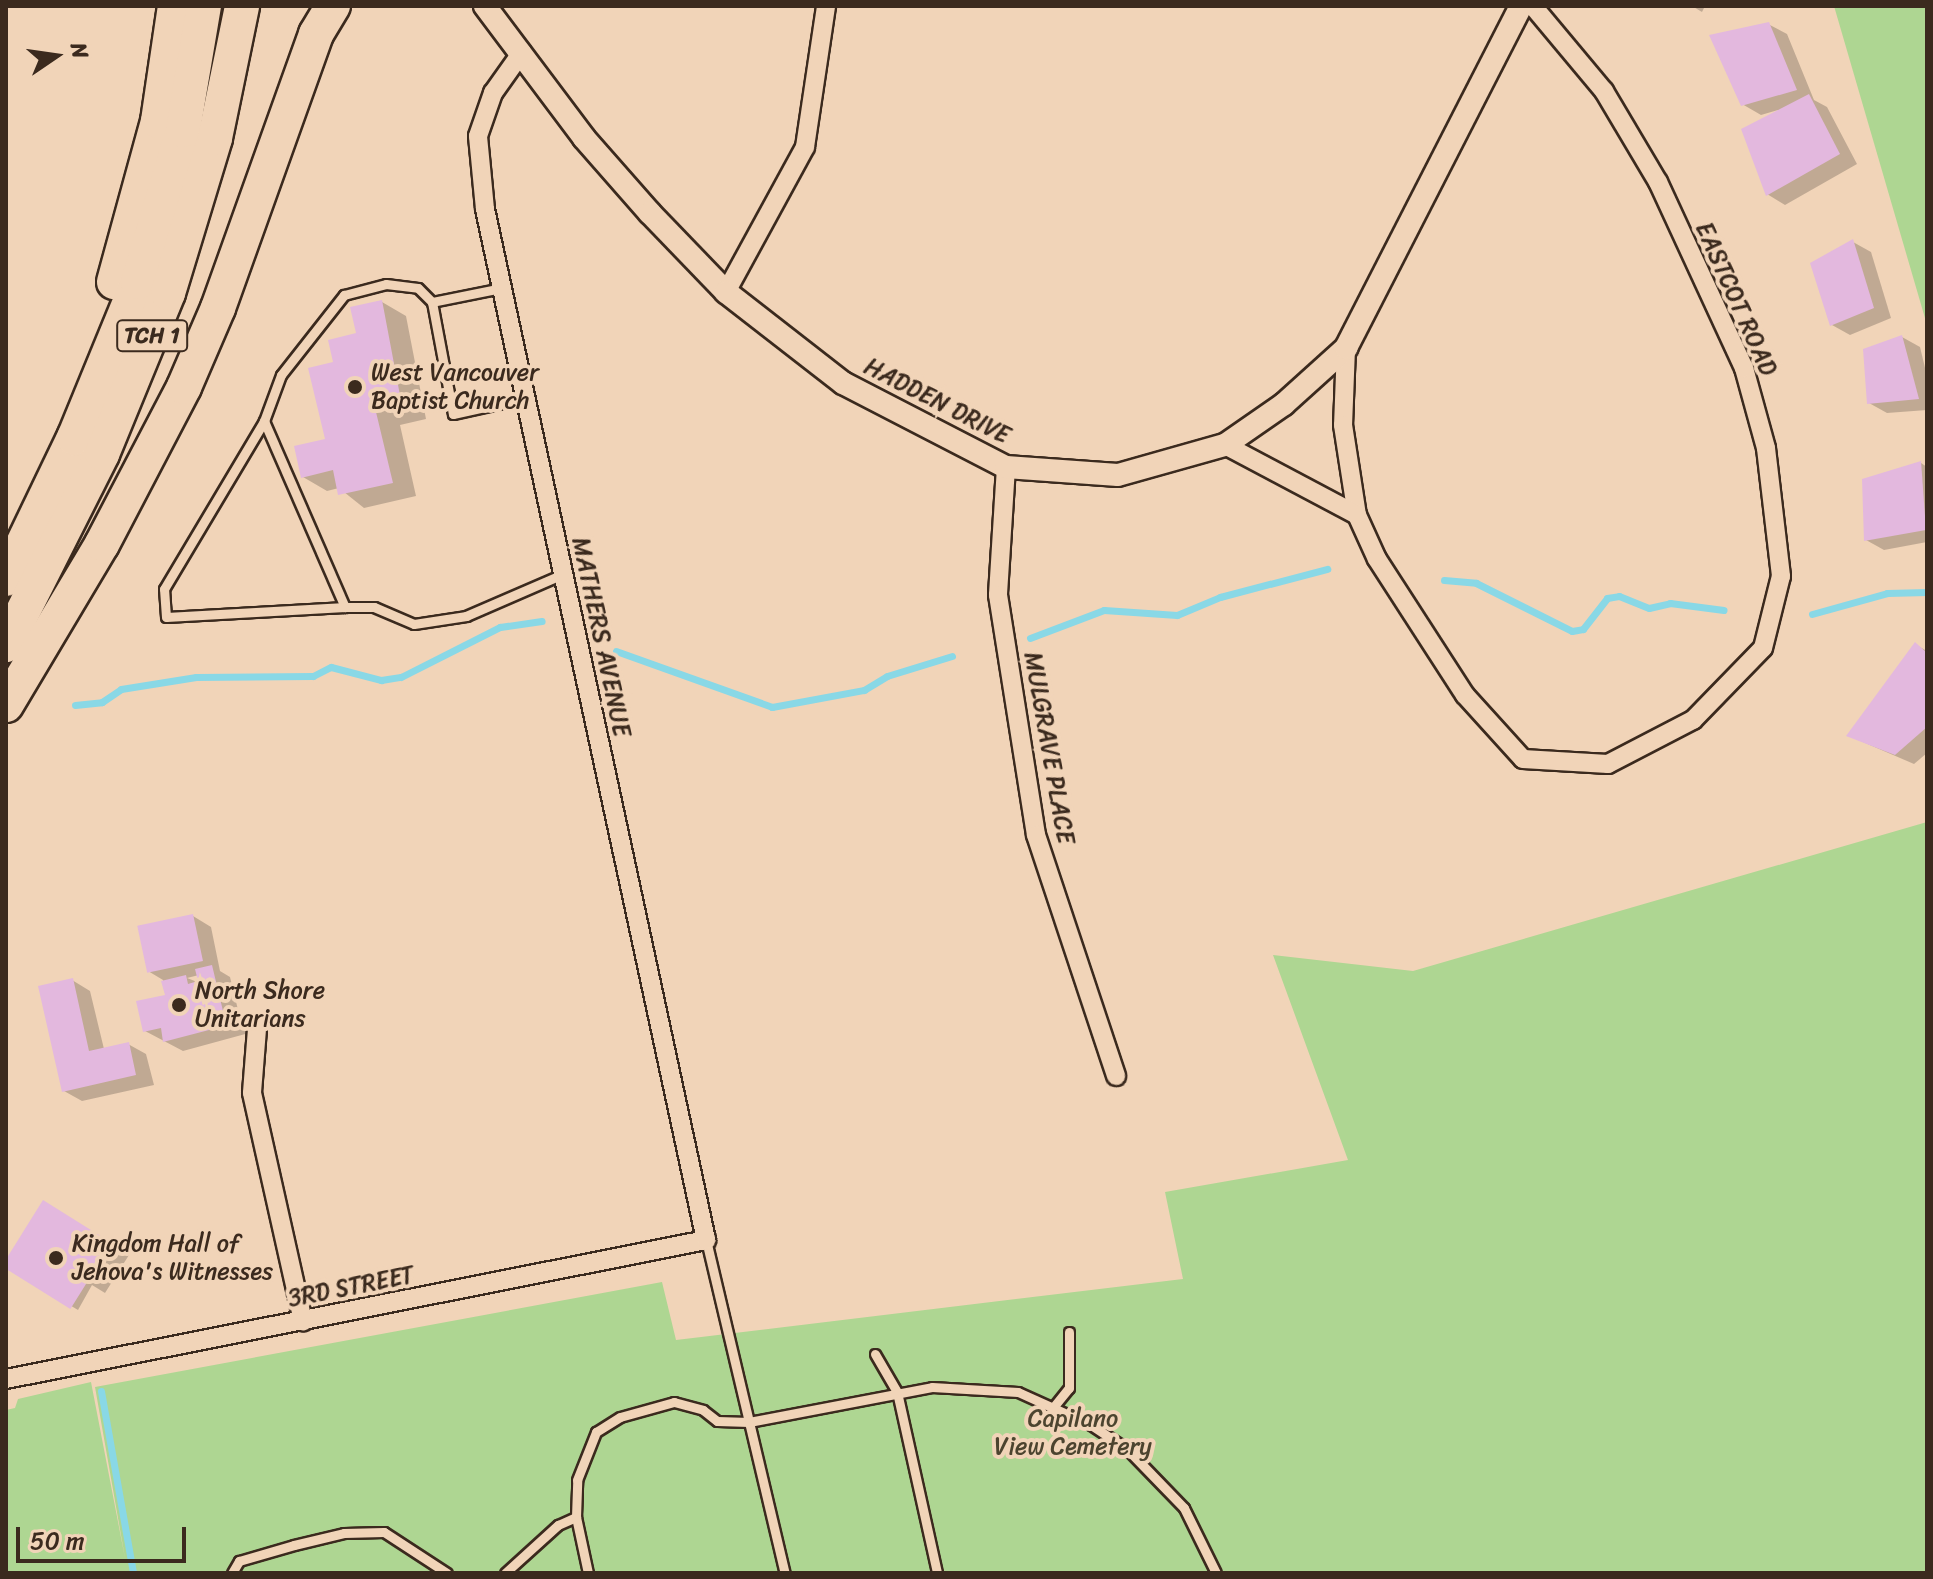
<!DOCTYPE html>
<style>
body{margin:0}
#map{position:relative;width:1933px;height:1579px;overflow:hidden;background:#f1d4b8;font-family:Sriracha,sans-serif}
div>[style]{position:absolute}
.green>*{inset:0;background:#aed692}
.shadow>*{inset:0;background:#0003}
.stream>*{height:7px;margin:-3.5px;padding:0 3.5px;transform-origin:3.5px;border-radius:3.5px;background:#89d8e6}
.building>*{inset:0;background:#e3b8de;transform-origin:0 0}
.roads{filter:drop-shadow(2px 0 #3b2a1e) drop-shadow(-2px 0 #3b2a1e) drop-shadow(0 2px #3b2a1e) drop-shadow(0 -2px #3b2a1e)}
.service>*{height:9px;margin:-4.5px;padding:0 4.5px;transform-origin:4.5px;border-radius:4.5px;background:#f1d4b8}
.minor>*{height:18px;margin:-9px;padding:0 9px;transform-origin:9px;border-radius:9px;background:#f1d4b8}
.tertiary>*{height:22px;margin:-11px;padding:0 11px;transform-origin:11px;border-radius:11px;background:#f1d4b8}
.motorway>*{height:34px;margin:-17px;padding:0 17px;transform-origin:17px;border-radius:17px;background:#f1d4b8}
.dots>*{width:22px;height:22px;translate:-50% -50%;box-sizing:border-box;border:4px solid #f1d4b8;border-radius:50%}
span{translate:-50% -50%;white-space:nowrap;text-align:center;line-height:1.15;-webkit-text-stroke:8px #f1d4b8;paint-order:stroke}
.shield-label span{padding:2px 6px;background:#f1d4b8;border:2px solid;border-radius:6px;-webkit-text-stroke-width:0}
.shield-label{font-size:22px;color:#3b2a1e;font-weight:700}
.street-label{font-size:24px;color:#3b2a1e}
.poi-label{font-size:24px;color:#3b2a1e}
.left{translate:0 -50%;text-align:left}
.park-label{font-size:24px;color:#4c442f}
.frame{position:absolute;inset:0;border:8px solid #3b2a1e;pointer-events:none}
.north{position:absolute;left:16px;top:16px;width:80px;height:80px;-webkit-text-stroke:6px #f1d4b8;paint-order:stroke;rotate:77deg;font-size:22px;font-weight:700;line-height:32px;text-align:center;color:#3b2a1e}
.north::after{content:'';display:block;margin:auto;width:28px;height:36px;background:#3b2a1e;clip-path:polygon(50% 0,100% 100%,50% 72%,0 100%)}
.scale{position:absolute;left:16px;top:1527px;width:170px;height:36px;box-sizing:border-box;border:4px solid #3b2a1e;border-top:0;padding-left:10px;font-size:24px;line-height:28px;white-space:nowrap;color:#3b2a1e;-webkit-text-stroke:6px #f1d4b8;paint-order:stroke}
</style>
<div id="map">
<div class="green">
<i style="clip-path:polygon(1834px 6px,1927px 6px,1927px 325px)"></i>
<i style="clip-path:polygon(1927px 822px,1927px 1573px,6px 1573px,6px 1410px,15px 1408px,18px 1399px,91px 1382px,125px 1558px,95px 1387px,662px 1282px,676px 1340px,1183px 1279px,1165px 1192px,1348px 1160px,1273px 955px,1413px 971px)"></i>
</div>
<div class="shadow">
<i style="clip-path:polygon(1692px 6px,1705px 6px,1702px 12px)"></i>
<i style="clip-path:polygon(1768px 24px,1787px 34px,1814px 100px,1827px 107px,1857px 164px,1785px 205px,1767px 194px,1778px 110px,1761px 115px,1742px 104px)"></i>
<i style="clip-path:polygon(1853px 242px,1871px 252px,1891px 318px,1850px 335px,1832px 325px)"></i>
<i style="clip-path:polygon(382px 302px,406px 316px,426px 419px,400px 425px,416px 496px,364px 508px,339px 488px,327px 491px,303px 477px,327px 440px,336px 364px)"></i>
<i style="clip-path:polygon(1902px 337px,1920px 347px,1927px 376px,1927px 410px,1887px 413px,1869px 403px)"></i>
<i style="clip-path:polygon(1921px 463px,1927px 467px,1927px 542px,1884px 550px,1866px 540px)"></i>
<i style="clip-path:polygon(1916px 645px,1927px 651px,1927px 753px,1914px 764px,1849px 736px)"></i>
<i style="clip-path:polygon(evenodd,193px 916px,211px 927px,220px 971px,230px 977px,240px 1018px,249px 1033px,183px 1051px,145px 1031px,167px 996px,163px 980px,148px 971px,193px 916px,199px 975px,200px 983px,187px 978px,199px 975px)"></i>
<i style="clip-path:polygon(72px 980px,90px 991px,104px 1049px,128px 1044px,146px 1054px,154px 1085px,82px 1101px,64px 1091px)"></i>
<i style="clip-path:polygon(44px 1203px,129px 1255px,105px 1293px,92px 1285px,78px 1310px,6px 1267px)"></i>
</div>
<div class="stream">
<i style="left:1444px;top:580px;width:32px;rotate:5deg"></i>
<i style="left:1476px;top:583px;width:107px;rotate:26.6deg"></i>
<i style="left:1572px;top:631px;width:11px;rotate:-10deg"></i>
<i style="left:1583px;top:629px;width:39px;rotate:-52deg"></i>
<i style="left:1607px;top:598px;width:12px;rotate:-9deg"></i>
<i style="left:1619px;top:596px;width:32px;rotate:22deg"></i>
<i style="left:1649px;top:608px;width:22px;rotate:-13deg"></i>
<i style="left:1670px;top:603px;width:54px;rotate:7.4deg"></i>
<i style="left:1812px;top:614px;width:78px;rotate:-15.6deg"></i>
<i style="left:1887px;top:593px;width:40px;rotate:-1.4deg"></i>
<i style="left:1030px;top:638px;width:79px;rotate:-20.7deg"></i>
<i style="left:1104px;top:610px;width:73px;rotate:3.9deg"></i>
<i style="left:1177px;top:615px;width:47px;rotate:-22.7deg"></i>
<i style="left:1220px;top:597px;width:111px;rotate:-14.7deg"></i>
<i style="left:616px;top:651px;width:166px;rotate:19.7deg"></i>
<i style="left:772px;top:707px;width:94px;rotate:-10.5deg"></i>
<i style="left:864px;top:690px;width:27px;rotate:-31deg"></i>
<i style="left:887px;top:676px;width:68px;rotate:-17.1deg"></i>
<i style="left:75px;top:705px;width:27px;rotate:-6deg"></i>
<i style="left:102px;top:702px;width:23px;rotate:-34deg"></i>
<i style="left:121px;top:689px;width:76px;rotate:-9.1deg"></i>
<i style="left:196px;top:677px;width:117px;rotate:-0.5deg"></i>
<i style="left:313px;top:676px;width:20px;rotate:-27deg"></i>
<i style="left:331px;top:667px;width:52px;rotate:14.6deg"></i>
<i style="left:381px;top:680px;width:20px;rotate:-9deg"></i>
<i style="left:401px;top:677px;width:111px;rotate:-26.8deg"></i>
<i style="left:500px;top:627px;width:42px;rotate:-8.1deg"></i>
<i style="left:101px;top:1391px;width:185px;rotate:80deg"></i>
</div>
<div class="building">
<i style="clip-path:polygon(1769px 22px,1797px 90px,1741px 106px,1709px 35px)"></i>
<i style="clip-path:polygon(1809px 94px,1840px 154px,1766px 196px,1741px 129px)"></i>
<i style="clip-path:polygon(1853px 239px,1874px 308px,1830px 326px,1810px 263px)"></i>
<i style="clip-path:polygon(382px 300px,402px 406px,376px 412px,393px 483px,338px 495px,333px 470px,301px 478px,294px 446px,325px 439px,308px 368px,333px 362px,328px 340px,356px 333px,350px 307px)"></i>
<i style="clip-path:polygon(1902px 335px,1919px 399px,1867px 404px,1863px 349px)"></i>
<i style="clip-path:polygon(1921px 461px,1926px 530px,1864px 541px,1862px 479px)"></i>
<i style="clip-path:polygon(1915px 642px,1927px 653px,1927px 727px,1895px 755px,1846px 736px)"></i>
<i style="left:193px;top:914px;width:48px;height:57px;rotate:78deg"></i>
<i style="clip-path:polygon(212px 965px,223px 1011px,229px 1009px,232px 1024px,163px 1042px,161px 1028px,143px 1032px,136px 1001px,165px 995px,161px 981px,186px 975px,188px 984px,198px 981px,195px 969px)"></i>
<i style="clip-path:polygon(73px 978px,89px 1051px,129px 1042px,136px 1075px,62px 1092px,38px 986px)"></i>
<i style="left:43px;top:1200px;width:81px;height:78px;rotate:32deg"></i>
</div>
<div class="roads">
<div class="service">
<i style="left:432px;top:302px;width:71px;rotate:-11.3deg"></i>
<i style="left:264px;top:421px;width:203px;rotate:66.5deg"></i>
<i style="left:345px;top:607px;width:179px;rotate:176.8deg"></i>
<i style="left:166px;top:617px;width:28px;rotate:-94deg"></i>
<i style="left:164px;top:589px;width:196px;rotate:-59.2deg"></i>
<i style="left:264px;top:421px;width:49px;rotate:-69.7deg"></i>
<i style="left:281px;top:375px;width:102px;rotate:-51.8deg"></i>
<i style="left:344px;top:295px;width:43px;rotate:-14.7deg"></i>
<i style="left:386px;top:284px;width:32px;rotate:7deg"></i>
<i style="left:418px;top:288px;width:20px;rotate:45deg"></i>
<i style="left:432px;top:302px;width:114px;rotate:79.4deg"></i>
<i style="left:453px;top:414px;width:74px;rotate:-12.5deg"></i>
<i style="left:345px;top:607px;width:29px"></i>
<i style="left:374px;top:607px;width:43px;rotate:23deg"></i>
<i style="left:414px;top:624px;width:53px;rotate:-8.7deg"></i>
<i style="left:466px;top:616px;width:106px;rotate:-23.4deg"></i>
<i style="left:706px;top:1240px;width:342px;rotate:76.7deg"></i>
<i style="left:875px;top:1354px;width:44px;rotate:59.9deg"></i>
<i style="left:897px;top:1392px;width:185px;rotate:77.5deg"></i>
<i style="left:1055px;top:1405px;width:22px;rotate:-51deg"></i>
<i style="left:1069px;top:1388px;width:56px;rotate:-90deg"></i>
<i style="left:232px;top:1573px;width:14px;rotate:-60deg"></i>
<i style="left:239px;top:1561px;width:57px;rotate:-16.2deg"></i>
<i style="left:294px;top:1545px;width:51px;rotate:-13.5deg"></i>
<i style="left:344px;top:1533px;width:40px;rotate:-1.4deg"></i>
<i style="left:384px;top:1532px;width:75px;rotate:33.1deg"></i>
<i style="left:505px;top:1573px;width:72px;rotate:-42.2deg"></i>
<i style="left:558px;top:1525px;width:20px;rotate:-24deg"></i>
<i style="left:588px;top:1573px;width:57px;rotate:-102.1deg"></i>
<i style="left:576px;top:1517px;width:37px;rotate:-88deg"></i>
<i style="left:577px;top:1480px;width:52px;rotate:-68.4deg"></i>
<i style="left:596px;top:1432px;width:28px;rotate:-32deg"></i>
<i style="left:620px;top:1417px;width:56px;rotate:-15.5deg"></i>
<i style="left:674px;top:1402px;width:30px;rotate:15deg"></i>
<i style="left:703px;top:1410px;width:18px;rotate:38deg"></i>
<i style="left:717px;top:1421px;width:32px;rotate:2deg"></i>
<i style="left:749px;top:1422px;width:186px;rotate:-10.8deg"></i>
<i style="left:932px;top:1387px;width:86px;rotate:3.3deg"></i>
<i style="left:1018px;top:1392px;width:80px;rotate:24.3deg"></i>
<i style="left:1091px;top:1425px;width:43px;rotate:33.7deg"></i>
<i style="left:1127px;top:1449px;width:82px;rotate:46deg"></i>
<i style="left:1184px;top:1508px;width:72px;rotate:63.8deg"></i>
</div>
<div class="minor">
<i style="left:726px;top:292px;width:165px;rotate:-61.4deg"></i>
<i style="left:805px;top:147px;width:143px;rotate:-81.5deg"></i>
<i style="left:1346px;top:348px;width:77px;rotate:92.2deg"></i>
<i style="left:1343px;top:425px;width:91px;rotate:81.2deg"></i>
<i style="left:1357px;top:515px;width:48px;rotate:65.6deg"></i>
<i style="left:1377px;top:559px;width:162px;rotate:57.1deg"></i>
<i style="left:1465px;top:695px;width:86px;rotate:47.8deg"></i>
<i style="left:1523px;top:759px;width:85px;rotate:3.4deg"></i>
<i style="left:1608px;top:764px;width:96px;rotate:-27.4deg"></i>
<i style="left:1693px;top:720px;width:100px;rotate:-45.8deg"></i>
<i style="left:1763px;top:648px;width:74px;rotate:-76deg"></i>
<i style="left:1781px;top:576px;width:129px;rotate:-96.7deg"></i>
<i style="left:1766px;top:448px;width:83px;rotate:-105.4deg"></i>
<i style="left:1744px;top:368px;width:205px;rotate:-114.8deg"></i>
<i style="left:1658px;top:182px;width:106px;rotate:-120.7deg"></i>
<i style="left:1604px;top:91px;width:111px;rotate:-129.9deg"></i>
<i style="left:1225px;top:445px;width:149px;rotate:27.9deg"></i>
<i style="left:1006px;top:467px;width:128px;rotate:93.6deg"></i>
<i style="left:998px;top:595px;width:243px;rotate:81deg"></i>
<i style="left:1036px;top:835px;width:254px;rotate:71.6deg"></i>
<i style="left:257px;top:1029px;width:64px;rotate:94.5deg"></i>
<i style="left:252px;top:1093px;width:234px;rotate:77.4deg"></i>
<i style="left:6px;top:1379px;width:714px;rotate:-11.23deg"></i>
<i style="left:706px;top:1240px;width:1054px;rotate:-102.1deg"></i>
<i style="left:485px;top:209px;width:73px;rotate:-95.5deg"></i>
<i style="left:478px;top:136px;width:46px;rotate:-70.8deg"></i>
<i style="left:493px;top:93px;width:50px;rotate:-54.7deg"></i>
</div>
<div class="tertiary">
<i style="left:485px;top:6px;width:165px;rotate:53.1deg"></i>
<i style="left:584px;top:138px;width:100px;rotate:48.7deg"></i>
<i style="left:650px;top:213px;width:110px;rotate:46.1deg"></i>
<i style="left:726px;top:292px;width:148px;rotate:37.9deg"></i>
<i style="left:843px;top:383px;width:183px;rotate:27.3deg"></i>
<i style="left:1006px;top:467px;width:112px;rotate:4.1deg"></i>
<i style="left:1118px;top:475px;width:111px;rotate:-15.7deg"></i>
<i style="left:1225px;top:445px;width:72px;rotate:-34.8deg"></i>
<i style="left:1284px;top:404px;width:84px;rotate:-42.1deg"></i>
<i style="left:1346px;top:348px;width:384px;rotate:-62.9deg"></i>
</div>
<div class="motorway">
<i style="left:114px;top:282px;width:167px;rotate:-74.7deg"></i>
<i style="left:158px;top:121px;width:116px;rotate:-81.6deg"></i>
<i style="left:6px;top:579px;width:157px;rotate:-64.3deg"></i>
<i style="left:74px;top:438px;width:169px;rotate:-67.7deg"></i>
<i style="left:138px;top:282px;width:159px;rotate:-73.5deg"></i>
<i style="left:183px;top:130px;width:126px;rotate:-80.4deg"></i>
<i style="left:6px;top:645px;width:214px;rotate:-63.3deg"></i>
<i style="left:102px;top:454px;width:174px;rotate:-67.7deg"></i>
<i style="left:168px;top:293px;width:162px;rotate:-73.1deg"></i>
<i style="left:215px;top:138px;width:135px;rotate:-78.4deg"></i>
<i style="left:6px;top:705px;width:187px;rotate:-59.2deg"></i>
<i style="left:102px;top:544px;width:177px;rotate:-62.4deg"></i>
<i style="left:184px;top:387px;width:86px;rotate:-66.7deg"></i>
<i style="left:218px;top:308px;width:291px;rotate:-70.3deg"></i>
<i style="left:316px;top:34px;width:33px;rotate:-59deg"></i>
</div>
</div>
<div class="dots">
<i style="left:355px;top:387px;background:#3b2a1e"></i>
<i style="left:179px;top:1005px;background:#3b2a1e"></i>
<i style="left:56px;top:1258px;background:#3b2a1e"></i>
</div>
<div class="shield-label">
<span style="left:152px;top:336px">TCH 1</span>
</div>
<div class="street-label">
<span style="left:1736px;top:299px;rotate:66deg">EASTCOT ROAD</span>
<span style="left:937px;top:401px;rotate:27deg">HADDEN DRIVE</span>
<span style="left:601px;top:637px;rotate:78deg">MATHERS AVENUE</span>
<span style="left:1049px;top:748px;rotate:80deg">MULGRAVE PLACE</span>
<span style="left:351px;top:1287px;rotate:-11deg">3RD STREET</span>
</div>
<div class="poi-label">
<span class="left" style="left:371px;top:387px">West Vancouver<br>Baptist Church</span>
<span class="left" style="left:195px;top:1005px">North Shore<br>Unitarians</span>
<span class="left" style="left:72px;top:1258px">Kingdom Hall of<br>Jehova's Witnesses</span>
</div>
<div class="park-label">
<span style="left:1073px;top:1433px">Capilano<br>View Cemetery</span>
</div>
<div class="frame"></div>
<div class="north">N</div>
<div class="scale">50 m</div>
</div>
